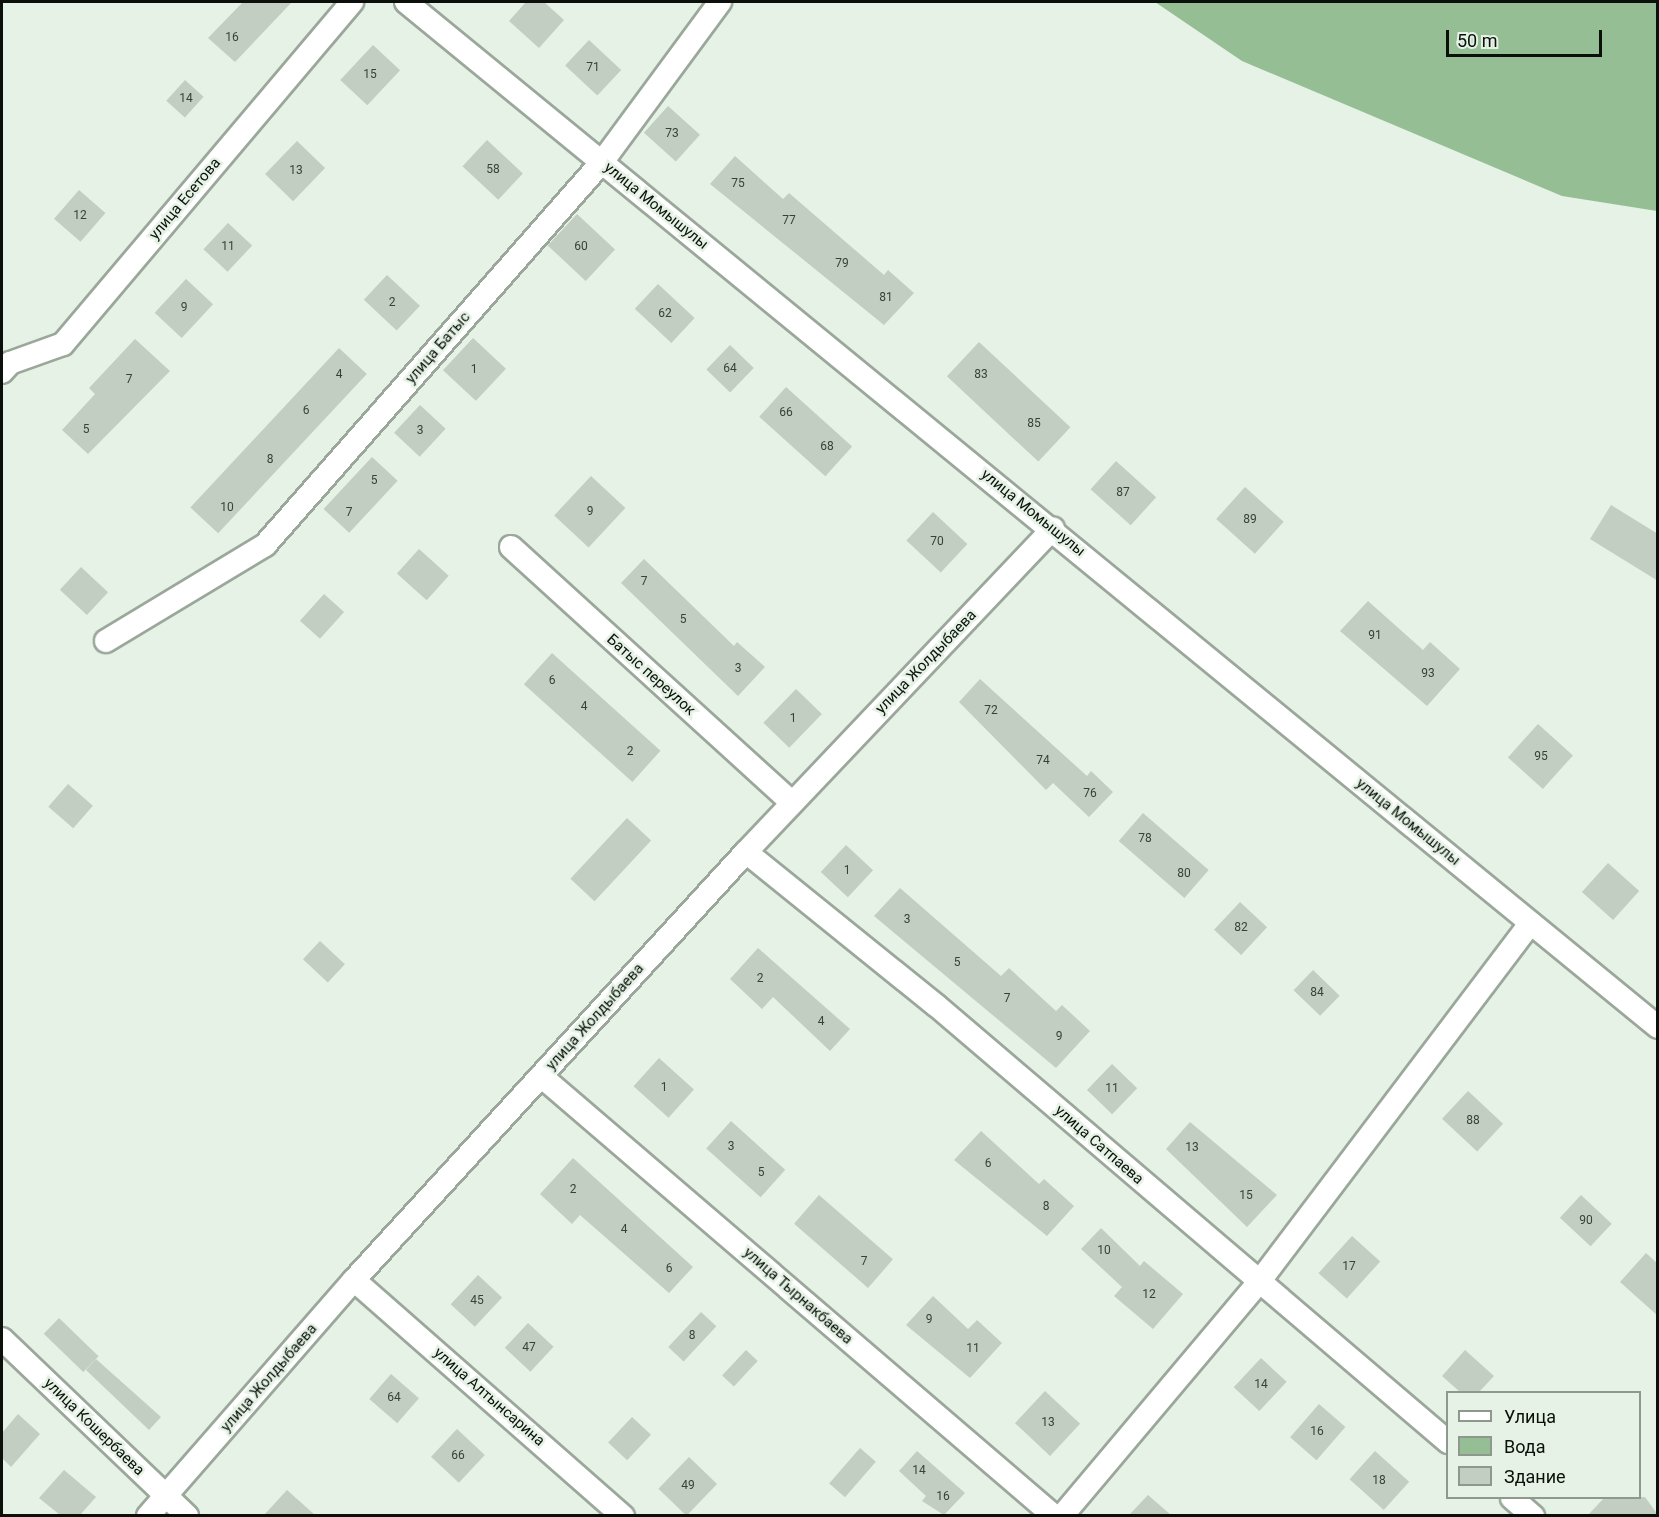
<!DOCTYPE html>
<meta charset="utf-8">
<style>
body{margin:0}
#map{position:relative;width:1659px;height:1517px;overflow:hidden;background:#e5f2e5;font-family:Roboto,sans-serif}
div>[style]{position:absolute}
.water>*{inset:0;background:#95be94}
.building>*{inset:0;background:#c1cec1;transform-origin:0 0}
.roads{filter:drop-shadow(2px 0 #9ba79b) drop-shadow(-2px 0 #9ba79b) drop-shadow(0 2px #9ba79b) drop-shadow(0 -2px #9ba79b)}
.street>*{height:22px;margin:-11px;padding:0 11px;transform-origin:11px;border-radius:11px;background:#fff}
span{translate:-50% -50%;white-space:nowrap;text-align:center;line-height:1.15;-webkit-text-stroke:5px #e5f2e5;paint-order:stroke}
.number-label{font-size:12px;color:#384038}
.number-label span{-webkit-text-stroke-width:0}
.street-label{font-size:15px;color:#0b100b}
.frame{position:absolute;inset:0;border:3px solid #0b100b;pointer-events:none}
.legend{position:absolute;left:1446px;top:1391px;width:195px;height:108px;box-sizing:border-box;background:#e5f2e5;border:2px solid #8e988e;margin:0;padding:8px 10px;list-style:none;font-size:18px;color:#0b100b}
.legend li{display:flex;align-items:center;gap:12px;height:30px}
.legend b{width:30px;border:2px solid #8e988e}
.scale{position:absolute;left:1446px;top:30px;width:156px;height:27px;box-sizing:border-box;border:3px solid #0b100b;border-top:0;padding-left:8px;font-size:18px;line-height:21px;white-space:nowrap;color:#0b100b;-webkit-text-stroke:4px #e5f2e5;paint-order:stroke}
</style>
<div id="map">
<div class="water">
<i style="clip-path:polygon(1155px 2px,1657px 2px,1657px 211px,1562px 196px,1242px 61px)"></i>
</div>
<div class="building">
<i style="clip-path:polygon(243px 2px,292px 2px,235px 62px,208px 38px)"></i>
<i style="clip-path:polygon(526px 2px,544px 2px,564px 20px,539px 48px,509px 21px)"></i>
<i style="left:589px;top:40px;width:44px;height:35px;rotate:43deg"></i>
<i style="left:373px;top:45px;width:37px;height:48px;rotate:43deg"></i>
<i style="left:185px;top:80px;width:25px;height:28px;rotate:42deg"></i>
<i style="left:668px;top:106px;width:43px;height:36px;rotate:42deg"></i>
<i style="left:487px;top:140px;width:49px;height:36px;rotate:43deg"></i>
<i style="left:297px;top:141px;width:39px;height:46px;rotate:44deg"></i>
<i style="clip-path:polygon(735px 156px,783px 199px,789px 193px,884px 275px,888px 270px,914px 293px,884px 325px,710px 184px)"></i>
<i style="left:79px;top:190px;width:35px;height:38px;rotate:41deg"></i>
<i style="left:577px;top:214px;width:52px;height:43px;rotate:43deg"></i>
<i style="left:228px;top:223px;width:33px;height:36px;rotate:43deg"></i>
<i style="left:387px;top:275px;width:45px;height:34px;rotate:43deg"></i>
<i style="left:186px;top:279px;width:37px;height:46px;rotate:43deg"></i>
<i style="left:658px;top:284px;width:50px;height:34px;rotate:43deg"></i>
<i style="left:473px;top:338px;width:45px;height:44px;rotate:43deg"></i>
<i style="clip-path:polygon(135px 339px,170px 371px,88px 454px,62px 430px,95px 394px,89px 388px)"></i>
<i style="left:979px;top:342px;width:125px;height:47px;rotate:43deg"></i>
<i style="left:730px;top:345px;width:33px;height:34px;rotate:44deg"></i>
<i style="left:339px;top:348px;width:38px;height:218px;rotate:43deg"></i>
<i style="left:786px;top:387px;width:89px;height:40px;rotate:42deg"></i>
<i style="left:420px;top:405px;width:35px;height:38px;rotate:43deg"></i>
<i style="left:372px;top:457px;width:35px;height:71px;rotate:43deg"></i>
<i style="left:1116px;top:461px;width:54px;height:38px;rotate:42deg"></i>
<i style="left:591px;top:476px;width:47px;height:54px;rotate:43deg"></i>
<i style="left:1245px;top:487px;width:52px;height:43px;rotate:42deg"></i>
<i style="clip-path:polygon(1611px 505px,1658px 534px,1658px 581px,1590px 539px)"></i>
<i style="left:933px;top:512px;width:47px;height:39px;rotate:43deg"></i>
<i style="left:419px;top:549px;width:40px;height:33px;rotate:42deg"></i>
<i style="clip-path:polygon(644px 559px,734px 646px,737px 642px,765px 667px,738px 696px,621px 583px)"></i>
<i style="left:81px;top:567px;width:37px;height:31px;rotate:43deg"></i>
<i style="left:324px;top:594px;width:27px;height:36px;rotate:42deg"></i>
<i style="clip-path:polygon(1368px 601px,1423px 650px,1430px 642px,1460px 669px,1427px 706px,1340px 631px)"></i>
<i style="left:552px;top:653px;width:146px;height:42px;rotate:42deg"></i>
<i style="clip-path:polygon(980px 679px,1087px 776px,1091px 771px,1113px 792px,1089px 817px,1053px 783px,1046px 790px,959px 702px)"></i>
<i style="left:796px;top:689px;width:36px;height:47px;rotate:44deg"></i>
<i style="left:1538px;top:724px;width:47px;height:45px;rotate:42deg"></i>
<i style="left:68px;top:784px;width:33px;height:30px;rotate:41deg"></i>
<i style="left:1143px;top:813px;width:87px;height:37px;rotate:41deg"></i>
<i style="left:627px;top:818px;width:33px;height:83px;rotate:43deg"></i>
<i style="left:846px;top:845px;width:37px;height:37px;rotate:43deg"></i>
<i style="left:1608px;top:863px;width:42px;height:39px;rotate:42deg"></i>
<i style="clip-path:polygon(900px 888px,1001px 976px,1009px 968px,1056px 1011px,1062px 1005px,1090px 1031px,1056px 1068px,874px 916px)"></i>
<i style="left:1240px;top:902px;width:37px;height:38px;rotate:43deg"></i>
<i style="left:320px;top:941px;width:34px;height:25px;rotate:43deg"></i>
<i style="clip-path:polygon(758px 948px,850px 1029px,830px 1051px,773px 997px,762px 1009px,730px 979px)"></i>
<i style="left:1313px;top:970px;width:37px;height:28px;rotate:44deg"></i>
<i style="left:659px;top:1058px;width:47px;height:38px;rotate:42deg"></i>
<i style="left:1112px;top:1064px;width:35px;height:36px;rotate:44deg"></i>
<i style="left:1468px;top:1091px;width:48px;height:38px;rotate:43deg"></i>
<i style="left:731px;top:1121px;width:73px;height:37px;rotate:42deg"></i>
<i style="clip-path:polygon(1190px 1122px,1277px 1195px,1247px 1227px,1166px 1149px)"></i>
<i style="clip-path:polygon(981px 1131px,1039px 1184px,1044px 1179px,1074px 1206px,1047px 1236px,954px 1160px)"></i>
<i style="clip-path:polygon(573px 1158px,693px 1267px,669px 1293px,580px 1215px,572px 1224px,540px 1194px)"></i>
<i style="left:819px;top:1195px;width:98px;height:38px;rotate:41deg"></i>
<i style="left:1581px;top:1195px;width:42px;height:31px;rotate:43deg"></i>
<i style="clip-path:polygon(1101px 1228px,1140px 1266px,1144px 1261px,1183px 1294px,1153px 1329px,1114px 1296px,1122px 1287px,1081px 1249px)"></i>
<i style="left:1352px;top:1236px;width:38px;height:50px;rotate:42deg"></i>
<i style="clip-path:polygon(1646px 1253px,1658px 1264px,1658px 1316px,1620px 1282px)"></i>
<i style="left:478px;top:1275px;width:33px;height:40px;rotate:43deg"></i>
<i style="clip-path:polygon(933px 1296px,968px 1329px,977px 1320px,1002px 1343px,970px 1378px,906px 1325px)"></i>
<i style="left:701px;top:1312px;width:21px;height:48px;rotate:43deg"></i>
<i style="left:59px;top:1318px;width:55px;height:22px;rotate:44deg"></i>
<i style="left:528px;top:1323px;width:35px;height:34px;rotate:43deg"></i>
<i style="left:746px;top:1350px;width:16px;height:35px;rotate:43deg"></i>
<i style="clip-path:polygon(1465px 1350px,1494px 1376px,1479px 1392px,1460px 1392px,1442px 1376px)"></i>
<i style="left:1261px;top:1358px;width:35px;height:40px;rotate:43deg"></i>
<i style="clip-path:polygon(96px 1359px,161px 1417px,149px 1430px,86px 1370px)"></i>
<i style="left:391px;top:1374px;width:37px;height:33px;rotate:41deg"></i>
<i style="left:1045px;top:1391px;width:48px;height:44px;rotate:43deg"></i>
<i style="left:1319px;top:1404px;width:35px;height:44px;rotate:41deg"></i>
<i style="clip-path:polygon(18px 1414px,40px 1434px,11px 1467px,2px 1458px,2px 1433px)"></i>
<i style="left:632px;top:1417px;width:26px;height:35px;rotate:43deg"></i>
<i style="left:457px;top:1429px;width:38px;height:38px;rotate:43deg"></i>
<i style="left:860px;top:1448px;width:21px;height:47px;rotate:41deg"></i>
<i style="clip-path:polygon(917px 1451px,965px 1493px,944px 1515px,922px 1501px,926px 1496px,899px 1471px)"></i>
<i style="left:1375px;top:1451px;width:46px;height:38px;rotate:42deg"></i>
<i style="left:689px;top:1457px;width:39px;height:44px;rotate:44deg"></i>
<i style="clip-path:polygon(64px 1470px,96px 1497px,80px 1515px,60px 1515px,39px 1498px)"></i>
<i style="clip-path:polygon(287px 1490px,315px 1515px,264px 1515px)"></i>
<i style="clip-path:polygon(1148px 1495px,1171px 1515px,1129px 1515px)"></i>
<i style="clip-path:polygon(1605px 1497px,1645px 1497px,1658px 1515px,1588px 1515px)"></i>
</div>
<div class="roads">
<div class="street">
<i style="left:406px;top:2px;width:1618px;rotate:39.31deg"></i>
<i style="left:2px;top:372px;width:12px;rotate:-48deg"></i>
<i style="left:10px;top:363px;width:56px;rotate:-19.7deg"></i>
<i style="left:63px;top:344px;width:448px;rotate:-49.8deg"></i>
<i style="left:511px;top:547px;width:380px;rotate:42.3deg"></i>
<i style="left:106px;top:641px;width:186px;rotate:-31.1deg"></i>
<i style="left:265px;top:545px;width:510px;rotate:-48.66deg"></i>
<i style="left:602px;top:162px;width:199px;rotate:-53.6deg"></i>
<i style="left:746px;top:852px;width:245px;rotate:38.9deg"></i>
<i style="left:937px;top:1006px;width:672px;rotate:40.47deg"></i>
<i style="left:541px;top:1076px;width:676px;rotate:40.62deg"></i>
<i style="left:354px;top:1280px;width:358px;rotate:41.3deg"></i>
<i style="left:2px;top:1339px;width:256px;rotate:43.7deg"></i>
<i style="left:1512px;top:1498px;width:28px;rotate:41deg"></i>
<i style="left:148px;top:1516px;width:313px;rotate:-48.9deg"></i>
<i style="left:354px;top:1280px;width:580px;rotate:-47.51deg"></i>
<i style="left:746px;top:852px;width:446px;rotate:-46.5deg"></i>
<i style="left:1062px;top:1516px;width:306px;rotate:-49.9deg"></i>
<i style="left:1259px;top:1282px;width:450px;rotate:-52.9deg"></i>
</div>
</div>
<div class="number-label">
<span style="left:232px;top:38px">16</span>
<span style="left:593px;top:68px">71</span>
<span style="left:370px;top:75px">15</span>
<span style="left:186px;top:99px">14</span>
<span style="left:672px;top:134px">73</span>
<span style="left:493px;top:170px">58</span>
<span style="left:296px;top:171px">13</span>
<span style="left:738px;top:184px">75</span>
<span style="left:80px;top:216px">12</span>
<span style="left:789px;top:221px">77</span>
<span style="left:228px;top:247px">11</span>
<span style="left:581px;top:247px">60</span>
<span style="left:842px;top:264px">79</span>
<span style="left:886px;top:298px">81</span>
<span style="left:392px;top:303px">2</span>
<span style="left:184px;top:308px">9</span>
<span style="left:665px;top:314px">62</span>
<span style="left:730px;top:369px">64</span>
<span style="left:474px;top:370px">1</span>
<span style="left:339px;top:375px">4</span>
<span style="left:981px;top:375px">83</span>
<span style="left:129px;top:380px">7</span>
<span style="left:306px;top:411px">6</span>
<span style="left:786px;top:413px">66</span>
<span style="left:1034px;top:424px">85</span>
<span style="left:86px;top:430px">5</span>
<span style="left:420px;top:431px">3</span>
<span style="left:827px;top:447px">68</span>
<span style="left:270px;top:460px">8</span>
<span style="left:374px;top:481px">5</span>
<span style="left:1123px;top:493px">87</span>
<span style="left:227px;top:508px">10</span>
<span style="left:590px;top:512px">9</span>
<span style="left:349px;top:513px">7</span>
<span style="left:1250px;top:520px">89</span>
<span style="left:937px;top:542px">70</span>
<span style="left:644px;top:582px">7</span>
<span style="left:683px;top:620px">5</span>
<span style="left:1375px;top:636px">91</span>
<span style="left:738px;top:669px">3</span>
<span style="left:1428px;top:674px">93</span>
<span style="left:552px;top:681px">6</span>
<span style="left:584px;top:707px">4</span>
<span style="left:991px;top:711px">72</span>
<span style="left:793px;top:719px">1</span>
<span style="left:630px;top:752px">2</span>
<span style="left:1541px;top:757px">95</span>
<span style="left:1043px;top:761px">74</span>
<span style="left:1090px;top:794px">76</span>
<span style="left:1145px;top:839px">78</span>
<span style="left:847px;top:871px">1</span>
<span style="left:1184px;top:874px">80</span>
<span style="left:907px;top:920px">3</span>
<span style="left:1241px;top:928px">82</span>
<span style="left:957px;top:963px">5</span>
<span style="left:760px;top:979px">2</span>
<span style="left:1317px;top:993px">84</span>
<span style="left:1007px;top:999px">7</span>
<span style="left:821px;top:1022px">4</span>
<span style="left:1059px;top:1037px">9</span>
<span style="left:664px;top:1088px">1</span>
<span style="left:1112px;top:1089px">11</span>
<span style="left:1473px;top:1121px">88</span>
<span style="left:731px;top:1147px">3</span>
<span style="left:1192px;top:1148px">13</span>
<span style="left:988px;top:1164px">6</span>
<span style="left:761px;top:1173px">5</span>
<span style="left:573px;top:1190px">2</span>
<span style="left:1246px;top:1196px">15</span>
<span style="left:1046px;top:1207px">8</span>
<span style="left:1586px;top:1221px">90</span>
<span style="left:624px;top:1230px">4</span>
<span style="left:1104px;top:1251px">10</span>
<span style="left:864px;top:1262px">7</span>
<span style="left:1349px;top:1267px">17</span>
<span style="left:669px;top:1269px">6</span>
<span style="left:1149px;top:1295px">12</span>
<span style="left:477px;top:1301px">45</span>
<span style="left:929px;top:1320px">9</span>
<span style="left:692px;top:1336px">8</span>
<span style="left:529px;top:1348px">47</span>
<span style="left:973px;top:1349px">11</span>
<span style="left:1261px;top:1385px">14</span>
<span style="left:394px;top:1398px">64</span>
<span style="left:1048px;top:1423px">13</span>
<span style="left:1317px;top:1432px">16</span>
<span style="left:458px;top:1456px">66</span>
<span style="left:919px;top:1471px">14</span>
<span style="left:1379px;top:1481px">18</span>
<span style="left:688px;top:1486px">49</span>
<span style="left:943px;top:1497px">16</span>
</div>
<div class="street-label">
<span style="left:185px;top:199px;rotate:-50deg">улица Есетова</span>
<span style="left:656px;top:206px;rotate:39deg">улица Момышулы</span>
<span style="left:438px;top:348px;rotate:-49deg">улица Батыс</span>
<span style="left:1033px;top:513px;rotate:39deg">улица Момышулы</span>
<span style="left:926px;top:662px;rotate:-46deg">улица Жолдыбаева</span>
<span style="left:651px;top:675px;rotate:42deg">Батыс переулок</span>
<span style="left:1408px;top:822px;rotate:39deg">улица Момышулы</span>
<span style="left:595px;top:1017px;rotate:-48deg">улица Жолдыбаева</span>
<span style="left:1099px;top:1145px;rotate:41deg">улица Сатпаева</span>
<span style="left:798px;top:1296px;rotate:41deg">улица Тырнакбаева</span>
<span style="left:269px;top:1378px;rotate:-49deg">улица Жолдыбаева</span>
<span style="left:489px;top:1397px;rotate:41deg">улица Алтынсарина</span>
<span style="left:94px;top:1427px;rotate:44deg">улица Кошербаева</span>
</div>
<div class="frame"></div>
<ul class="legend">
<li><b style="height:8px;background:#fff"></b>Улица</li>
<li><b style="height:16px;background:#95be94"></b>Вода</li>
<li><b style="height:16px;background:#c1cec1"></b>Здание</li>
</ul>
<div class="scale">50 m</div>
</div>
